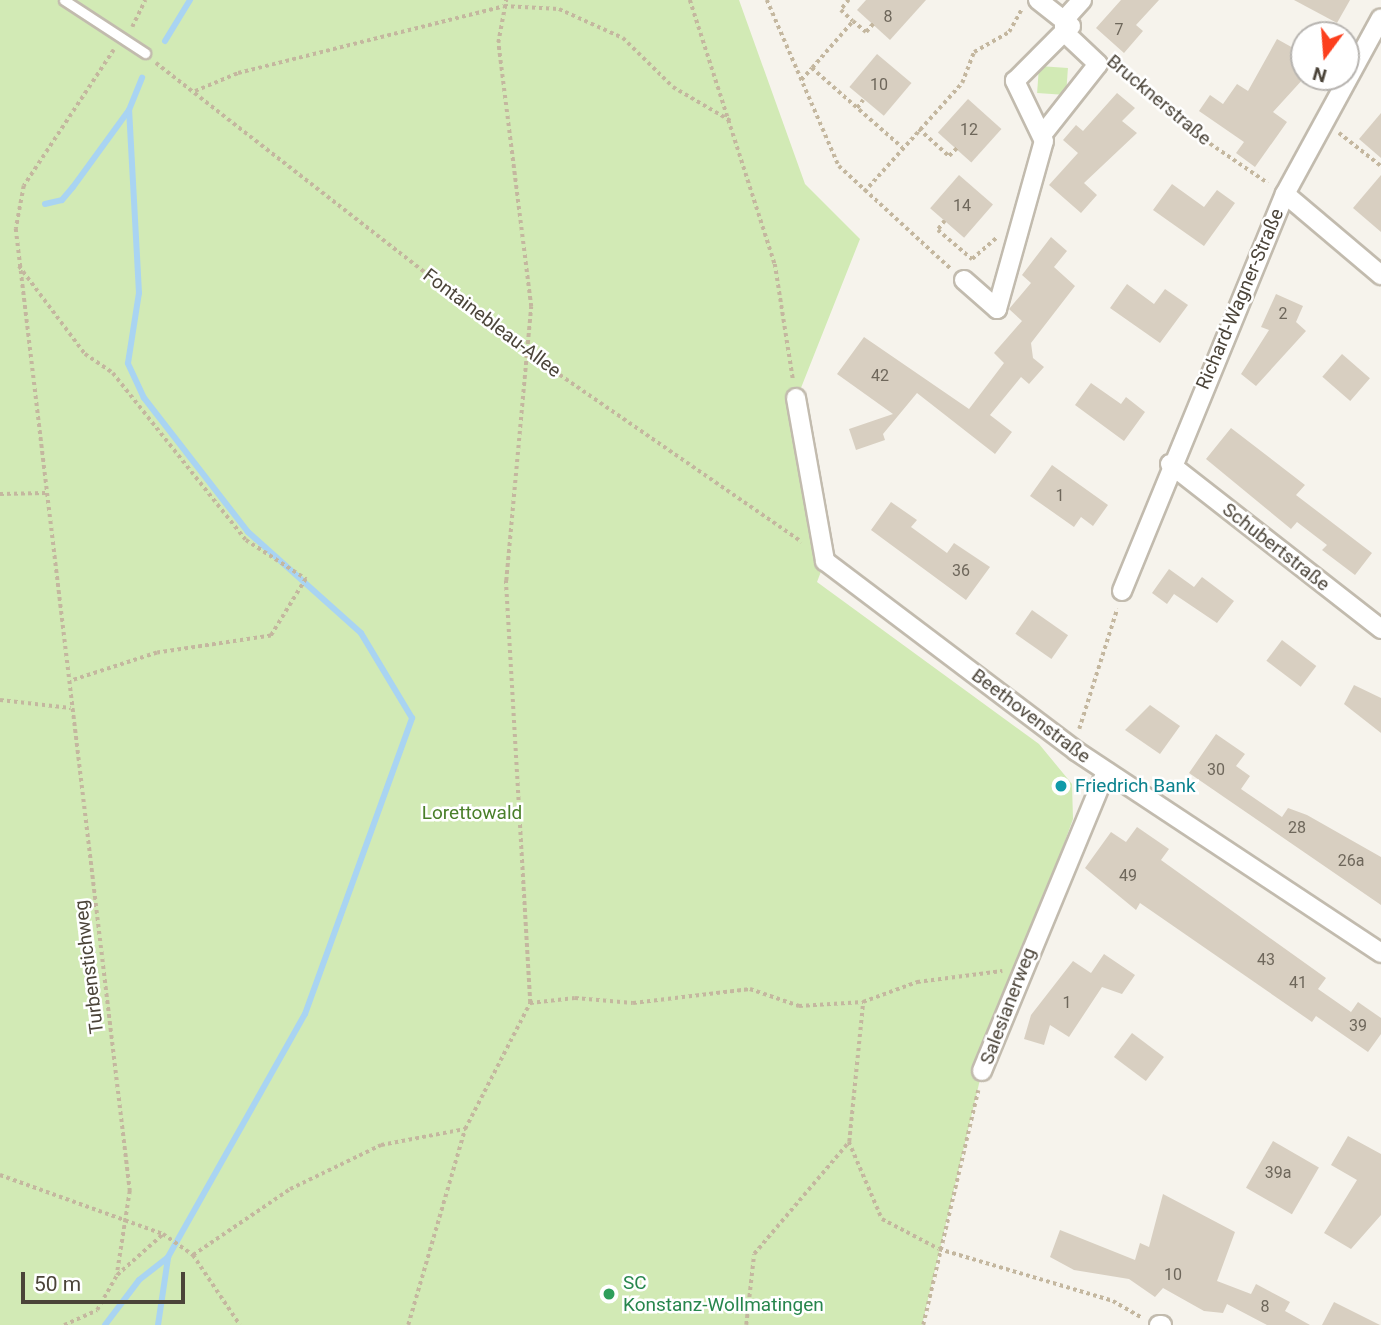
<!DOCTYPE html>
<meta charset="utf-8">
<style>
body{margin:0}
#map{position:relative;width:1381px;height:1325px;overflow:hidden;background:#f6f3ec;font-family:Roboto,sans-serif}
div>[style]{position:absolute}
.green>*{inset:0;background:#d2eab5;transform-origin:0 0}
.stream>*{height:6px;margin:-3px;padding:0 3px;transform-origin:3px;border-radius:3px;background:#a9d4f2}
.building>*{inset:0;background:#d8cfc1;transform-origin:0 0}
.path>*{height:3.5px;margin-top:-1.75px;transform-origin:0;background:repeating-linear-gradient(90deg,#c4b79f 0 3.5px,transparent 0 7px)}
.roads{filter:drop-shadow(2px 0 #c2bbae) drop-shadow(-2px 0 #c2bbae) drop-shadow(0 2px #c2bbae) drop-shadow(0 -2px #c2bbae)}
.lane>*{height:9px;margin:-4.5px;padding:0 4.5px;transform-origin:4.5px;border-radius:4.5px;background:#fff}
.street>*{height:18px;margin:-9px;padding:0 9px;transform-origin:9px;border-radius:9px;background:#fff}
.dots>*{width:19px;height:19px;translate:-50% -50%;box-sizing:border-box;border:4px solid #fff;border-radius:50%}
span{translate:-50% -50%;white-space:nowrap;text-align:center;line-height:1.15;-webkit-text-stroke:5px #fff;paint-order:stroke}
.number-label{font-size:16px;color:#6e675b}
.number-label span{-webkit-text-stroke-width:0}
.street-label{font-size:19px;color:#4b4439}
.culture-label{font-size:19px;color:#0d838f}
.left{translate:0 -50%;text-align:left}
.park-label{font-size:19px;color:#4a7f2a}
.leisure-label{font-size:19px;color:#27864d}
.north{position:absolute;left:1290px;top:21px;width:70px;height:70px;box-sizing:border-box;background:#fff;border:2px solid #b7b4b0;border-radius:50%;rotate:196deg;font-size:19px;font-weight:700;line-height:28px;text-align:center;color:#4b4439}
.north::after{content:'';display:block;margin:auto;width:24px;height:32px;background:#fc3f1d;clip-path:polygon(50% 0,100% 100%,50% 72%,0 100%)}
.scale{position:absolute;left:21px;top:1272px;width:164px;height:32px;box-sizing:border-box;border:4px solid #4b4439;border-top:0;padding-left:9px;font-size:21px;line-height:24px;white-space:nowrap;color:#4b4439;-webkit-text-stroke:5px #fff;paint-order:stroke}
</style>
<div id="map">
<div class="green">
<i style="clip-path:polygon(0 0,739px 0,805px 184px,860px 239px,797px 398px,825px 561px,817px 582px,1039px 744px,1072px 784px,1073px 819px,982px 1071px,922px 1325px,0 1325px)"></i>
<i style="left:1039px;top:66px;width:29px;height:27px;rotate:4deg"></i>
</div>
<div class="stream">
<i style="left:165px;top:41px;width:48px;rotate:-58.6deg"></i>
<i style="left:45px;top:204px;width:17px;rotate:-13deg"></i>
<i style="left:62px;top:200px;width:17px;rotate:-50deg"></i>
<i style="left:73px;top:187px;width:95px;rotate:-54deg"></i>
<i style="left:129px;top:110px;width:35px;rotate:-68deg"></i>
<i style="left:105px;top:1325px;width:56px;rotate:-52.9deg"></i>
<i style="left:139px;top:1280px;width:37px;rotate:-38deg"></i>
<i style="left:168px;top:1257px;width:279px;rotate:-60.6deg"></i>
<i style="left:305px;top:1014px;width:315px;rotate:-70.1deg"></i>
<i style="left:412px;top:718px;width:99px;rotate:-121deg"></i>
<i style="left:361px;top:633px;width:152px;rotate:-138.2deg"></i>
<i style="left:248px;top:532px;width:170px;rotate:-127.8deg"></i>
<i style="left:144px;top:398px;width:38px;rotate:-115deg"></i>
<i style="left:128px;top:363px;width:71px;rotate:-81.1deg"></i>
<i style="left:139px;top:293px;width:183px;rotate:-93.1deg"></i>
<i style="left:158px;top:1325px;width:68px;rotate:-81.5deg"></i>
</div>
<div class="building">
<i style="clip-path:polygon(866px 0,926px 0,890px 40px,857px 10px)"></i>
<i style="clip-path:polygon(1121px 0,1159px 0,1136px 25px,1143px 31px,1124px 53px,1096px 28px)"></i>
<i style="clip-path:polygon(1294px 0,1350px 0,1337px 23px)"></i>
<i style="clip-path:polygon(1277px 39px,1304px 54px,1304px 78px,1273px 112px,1287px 122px,1255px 167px,1236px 153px,1244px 142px,1199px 111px,1210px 95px,1223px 104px,1237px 84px,1248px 91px)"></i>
<i style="left:877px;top:54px;width:45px;height:43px;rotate:40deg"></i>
<i style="clip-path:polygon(1117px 93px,1135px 108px,1122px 121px,1137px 133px,1084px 183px,1097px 195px,1081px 213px,1049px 185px,1078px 153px,1063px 140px,1076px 125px,1083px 131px)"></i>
<i style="left:968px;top:99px;width:45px;height:45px;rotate:42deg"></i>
<i style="clip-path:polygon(1381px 113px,1381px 158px,1359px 139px)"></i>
<i style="left:959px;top:175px;width:45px;height:44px;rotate:41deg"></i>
<i style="clip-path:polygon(1381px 175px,1381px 232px,1353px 208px)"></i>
<i style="clip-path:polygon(1172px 184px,1204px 207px,1217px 190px,1235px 203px,1204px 246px,1153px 210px)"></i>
<i style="clip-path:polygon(1051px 237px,1067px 251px,1054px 267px,1075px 286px,1031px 343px,1033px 358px,1044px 367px,1029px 384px,1021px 377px,990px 415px,1012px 432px,995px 454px,917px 393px,883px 434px,885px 440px,856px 450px,849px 429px,893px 414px,837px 374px,864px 337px,969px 409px,1004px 363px,994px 353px,1022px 321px,1009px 309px,1031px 283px,1022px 275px)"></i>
<i style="clip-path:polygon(1127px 284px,1154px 304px,1165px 289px,1188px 305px,1160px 343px,1110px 308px)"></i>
<i style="clip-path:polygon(1276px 294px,1303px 306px,1296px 322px,1306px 331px,1256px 386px,1241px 374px,1269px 330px,1261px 327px)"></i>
<i style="left:1342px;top:354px;width:37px;height:30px;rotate:41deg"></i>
<i style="clip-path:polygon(1091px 383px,1121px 404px,1126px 397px,1145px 412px,1124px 441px,1075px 405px)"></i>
<i style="clip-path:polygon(1231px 428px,1305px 485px,1296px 495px,1372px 553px,1355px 575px,1322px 550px,1327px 545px,1297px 522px,1291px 529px,1206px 459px)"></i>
<i style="clip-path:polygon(1052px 465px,1108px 505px,1093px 526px,1081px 517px,1074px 527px,1030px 496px)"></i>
<i style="clip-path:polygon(891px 502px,917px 520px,911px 527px,947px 553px,954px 543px,990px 567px,966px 600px,871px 530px)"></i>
<i style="clip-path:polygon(1169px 569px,1194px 587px,1202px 577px,1234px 601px,1217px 623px,1174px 594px,1167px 604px,1152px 593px)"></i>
<i style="left:1032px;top:610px;width:44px;height:29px;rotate:35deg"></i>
<i style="left:1282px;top:640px;width:43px;height:26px;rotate:37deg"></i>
<i style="clip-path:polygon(1354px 685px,1381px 698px,1381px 733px,1344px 704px)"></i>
<i style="clip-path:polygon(1150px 705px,1180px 726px,1160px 754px,1125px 730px)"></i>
<i style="clip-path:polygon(1216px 734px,1245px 754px,1236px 766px,1250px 776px,1241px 789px,1282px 817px,1288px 808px,1307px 815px,1381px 857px,1381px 905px,1189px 773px)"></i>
<i style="clip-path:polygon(1137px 827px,1169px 849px,1161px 860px,1326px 978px,1318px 989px,1351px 1012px,1358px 1002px,1381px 1018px,1381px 1034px,1368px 1052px,1316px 1016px,1312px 1022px,1140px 903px,1136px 910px,1085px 868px,1111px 832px,1126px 842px)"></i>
<i style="clip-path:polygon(1104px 954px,1135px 975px,1122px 994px,1102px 987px,1069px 1037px,1050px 1025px,1044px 1045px,1024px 1039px,1031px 1015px,1073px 961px,1091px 973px)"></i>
<i style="left:1132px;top:1033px;width:40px;height:30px;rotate:37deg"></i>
<i style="clip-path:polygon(1348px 1136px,1381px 1154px,1381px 1215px,1351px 1249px,1324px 1233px,1357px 1180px,1331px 1165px)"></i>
<i style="left:1273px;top:1141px;width:53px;height:54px;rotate:30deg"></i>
<i style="clip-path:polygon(1163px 1194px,1235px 1232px,1217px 1281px,1251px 1294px,1256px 1284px,1290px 1302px,1285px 1311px,1310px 1325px,1267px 1325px,1227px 1304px,1223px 1313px,1204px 1311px,1163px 1288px,1155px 1297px,1129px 1279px,1074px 1270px,1050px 1257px,1060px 1230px,1135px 1260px,1140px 1243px,1149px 1247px)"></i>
<i style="clip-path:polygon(1334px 1302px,1380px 1325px,1322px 1325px)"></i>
</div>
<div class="path">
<i style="left:690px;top:0;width:277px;rotate:72.2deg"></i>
<i style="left:775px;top:264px;width:116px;rotate:81.1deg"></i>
<i style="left:767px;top:0;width:181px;rotate:66.6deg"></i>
<i style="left:839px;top:166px;width:152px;rotate:42.6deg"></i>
<i style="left:849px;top:0;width:13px;rotate:129deg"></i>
<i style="left:841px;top:10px;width:16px;rotate:43deg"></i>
<i style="left:132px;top:27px;width:30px;rotate:-64deg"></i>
<i style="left:114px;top:50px;width:163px;rotate:123.5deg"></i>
<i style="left:24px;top:186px;width:44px;rotate:100.5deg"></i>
<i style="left:16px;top:229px;width:969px;rotate:83.24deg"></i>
<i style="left:130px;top:1191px;width:85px;rotate:98.8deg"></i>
<i style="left:156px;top:63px;width:475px;rotate:37.9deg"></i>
<i style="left:531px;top:355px;width:329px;rotate:34.6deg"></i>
<i style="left:1117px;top:66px;width:94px;rotate:41.5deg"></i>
<i style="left:1187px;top:128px;width:98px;rotate:34.2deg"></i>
<i style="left:812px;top:68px;width:62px;rotate:-48.9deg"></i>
<i style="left:853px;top:21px;width:17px;rotate:40deg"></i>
<i style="left:866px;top:32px;width:11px;rotate:-49deg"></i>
<i style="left:801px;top:80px;width:16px;rotate:-47deg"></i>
<i style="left:812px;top:68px;width:120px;rotate:41.3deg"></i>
<i style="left:195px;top:91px;width:47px;rotate:-22.7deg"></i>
<i style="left:238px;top:73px;width:274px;rotate:-14.1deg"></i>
<i style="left:504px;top:6px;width:55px;rotate:3.1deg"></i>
<i style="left:559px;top:9px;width:70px;rotate:24.4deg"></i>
<i style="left:623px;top:38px;width:70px;rotate:44.4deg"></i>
<i style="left:673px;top:87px;width:67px;rotate:30.4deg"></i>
<i style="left:857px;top:108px;width:10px;rotate:-53deg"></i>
<i style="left:919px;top:129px;width:40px;rotate:42deg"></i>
<i style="left:949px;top:156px;width:11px;rotate:-45deg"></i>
<i style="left:1339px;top:133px;width:53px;rotate:38.2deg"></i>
<i style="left:864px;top:192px;width:147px;rotate:-48deg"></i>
<i style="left:962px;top:83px;width:33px;rotate:-69deg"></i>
<i style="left:974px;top:52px;width:40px;rotate:-29.7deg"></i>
<i style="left:1009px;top:32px;width:26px;rotate:-61deg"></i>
<i style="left:945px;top:221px;width:11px;rotate:128deg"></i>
<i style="left:938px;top:230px;width:45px;rotate:40.5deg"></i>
<i style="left:972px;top:259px;width:32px;rotate:-41deg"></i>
<i style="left:19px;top:266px;width:110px;rotate:53.1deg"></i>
<i style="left:85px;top:354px;width:34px;rotate:34deg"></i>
<i style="left:113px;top:373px;width:213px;rotate:51.5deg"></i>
<i style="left:246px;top:540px;width:72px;rotate:33deg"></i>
<i style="left:306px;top:579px;width:67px;rotate:121.6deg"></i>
<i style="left:271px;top:636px;width:115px;rotate:171.5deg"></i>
<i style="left:157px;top:653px;width:90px;rotate:162deg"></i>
<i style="left:0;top:494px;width:46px;rotate:-1.2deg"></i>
<i style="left:0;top:700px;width:71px;rotate:6.4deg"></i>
<i style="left:1079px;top:729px;width:126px;rotate:-72.4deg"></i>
<i style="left:530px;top:1003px;width:45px;rotate:-6.3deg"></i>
<i style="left:575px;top:998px;width:58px;rotate:4.9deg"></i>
<i style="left:633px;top:1003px;width:118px;rotate:-6.8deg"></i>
<i style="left:750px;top:989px;width:52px;rotate:19.1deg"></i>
<i style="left:799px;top:1006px;width:64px;rotate:-3.6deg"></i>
<i style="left:863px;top:1002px;width:58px;rotate:-20.3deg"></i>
<i style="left:917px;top:982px;width:86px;rotate:-7.4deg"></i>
<i style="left:849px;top:1142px;width:84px;rotate:66.8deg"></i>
<i style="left:882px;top:1219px;width:64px;rotate:27.8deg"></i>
<i style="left:939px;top:1249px;width:182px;rotate:16.6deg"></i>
<i style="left:1113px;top:1301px;width:32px;rotate:30deg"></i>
<i style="left:0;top:1175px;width:173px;rotate:19.9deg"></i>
<i style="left:163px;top:1234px;width:37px;rotate:35deg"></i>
<i style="left:193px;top:1255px;width:84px;rotate:56.1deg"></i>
<i style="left:193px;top:1255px;width:117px;rotate:-34.2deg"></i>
<i style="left:290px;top:1189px;width:101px;rotate:-25.8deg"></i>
<i style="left:381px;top:1145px;width:86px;rotate:-10.8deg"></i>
<i style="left:64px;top:1325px;width:36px;rotate:-24deg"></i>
<i style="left:97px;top:1310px;width:40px;rotate:-60.3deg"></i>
<i style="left:117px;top:1275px;width:62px;rotate:-41.7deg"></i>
<i style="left:408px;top:1325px;width:204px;rotate:-73.8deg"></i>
<i style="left:465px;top:1129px;width:142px;rotate:-62.7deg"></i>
<i style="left:530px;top:1003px;width:423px;rotate:-93.3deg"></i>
<i style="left:506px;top:581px;width:275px;rotate:-84.8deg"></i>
<i style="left:531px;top:307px;width:266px;rotate:-97.1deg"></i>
<i style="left:498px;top:43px;width:44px;rotate:-79.5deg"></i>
<i style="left:746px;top:1325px;width:71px;rotate:-83.6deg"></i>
<i style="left:754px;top:1254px;width:147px;rotate:-49.7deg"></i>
<i style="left:849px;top:1142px;width:141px;rotate:-84.3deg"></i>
<i style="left:923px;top:1325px;width:241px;rotate:-76.8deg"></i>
</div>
<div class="roads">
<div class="lane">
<i style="left:64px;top:0;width:97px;rotate:33.2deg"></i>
</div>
<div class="street">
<i style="left:1038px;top:0;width:42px;rotate:38.2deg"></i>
<i style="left:1042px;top:135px;width:90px;rotate:-51.7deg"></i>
<i style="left:1098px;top:64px;width:47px;rotate:-136.7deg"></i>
<i style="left:1285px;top:194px;width:126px;rotate:40.2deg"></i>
<i style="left:964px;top:280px;width:44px;rotate:41.3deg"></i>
<i style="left:997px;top:309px;width:174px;rotate:-74.4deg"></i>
<i style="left:1044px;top:141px;width:67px;rotate:-115.8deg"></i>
<i style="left:1015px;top:81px;width:69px;rotate:-45deg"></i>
<i style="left:1064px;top:32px;width:12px;rotate:-90deg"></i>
<i style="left:1064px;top:20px;width:27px;rotate:-48deg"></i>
<i style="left:796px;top:398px;width:166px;rotate:79.9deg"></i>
<i style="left:825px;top:561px;width:315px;rotate:37.1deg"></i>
<i style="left:1076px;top:751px;width:366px;rotate:33.5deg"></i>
<i style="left:1170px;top:464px;width:268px;rotate:38deg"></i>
<i style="left:1122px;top:591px;width:429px;rotate:-67.7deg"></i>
<i style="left:1285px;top:194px;width:200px;rotate:-61.4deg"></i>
<i style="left:982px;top:1071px;width:324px;rotate:-67.5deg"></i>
<i style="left:1159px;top:1325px;width:3px"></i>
</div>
</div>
<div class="dots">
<i style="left:1061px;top:786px;background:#0f9aa8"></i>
<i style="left:609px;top:1294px;background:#2e9e5b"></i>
</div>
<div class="number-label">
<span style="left:888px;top:17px">8</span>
<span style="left:1119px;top:30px">7</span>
<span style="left:879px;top:85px">10</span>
<span style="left:969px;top:130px">12</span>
<span style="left:962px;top:206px">14</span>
<span style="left:1283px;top:314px">2</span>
<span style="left:880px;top:376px">42</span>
<span style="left:1060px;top:496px">1</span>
<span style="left:961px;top:571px">36</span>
<span style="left:1216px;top:770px">30</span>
<span style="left:1297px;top:828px">28</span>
<span style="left:1351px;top:861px">26a</span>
<span style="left:1128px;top:876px">49</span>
<span style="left:1266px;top:960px">43</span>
<span style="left:1298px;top:983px">41</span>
<span style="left:1067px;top:1003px">1</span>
<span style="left:1358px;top:1026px">39</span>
<span style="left:1278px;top:1173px">39a</span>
<span style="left:1173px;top:1275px">10</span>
<span style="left:1265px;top:1307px">8</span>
</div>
<div class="street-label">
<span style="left:1159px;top:100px;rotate:40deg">Brucknerstraße</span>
<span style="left:1240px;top:299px;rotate:-67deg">Richard-Wagner-Straße</span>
<span style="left:492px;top:323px;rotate:37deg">Fontainebleau-Allee</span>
<span style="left:1276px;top:547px;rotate:38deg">Schubertstraße</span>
<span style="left:1031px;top:716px;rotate:37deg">Beethovenstraße</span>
<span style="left:89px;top:967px;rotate:-97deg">Turbenstichweg</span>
<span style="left:1008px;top:1006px;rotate:-69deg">Salesianerweg</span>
</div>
<div class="culture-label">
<span class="left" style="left:1075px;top:786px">Friedrich Bank</span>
</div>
<div class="park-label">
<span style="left:472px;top:813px">Lorettowald</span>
</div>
<div class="leisure-label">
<span class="left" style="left:623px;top:1294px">SC<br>Konstanz-Wollmatingen</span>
</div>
<div class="north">N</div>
<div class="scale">50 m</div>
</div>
